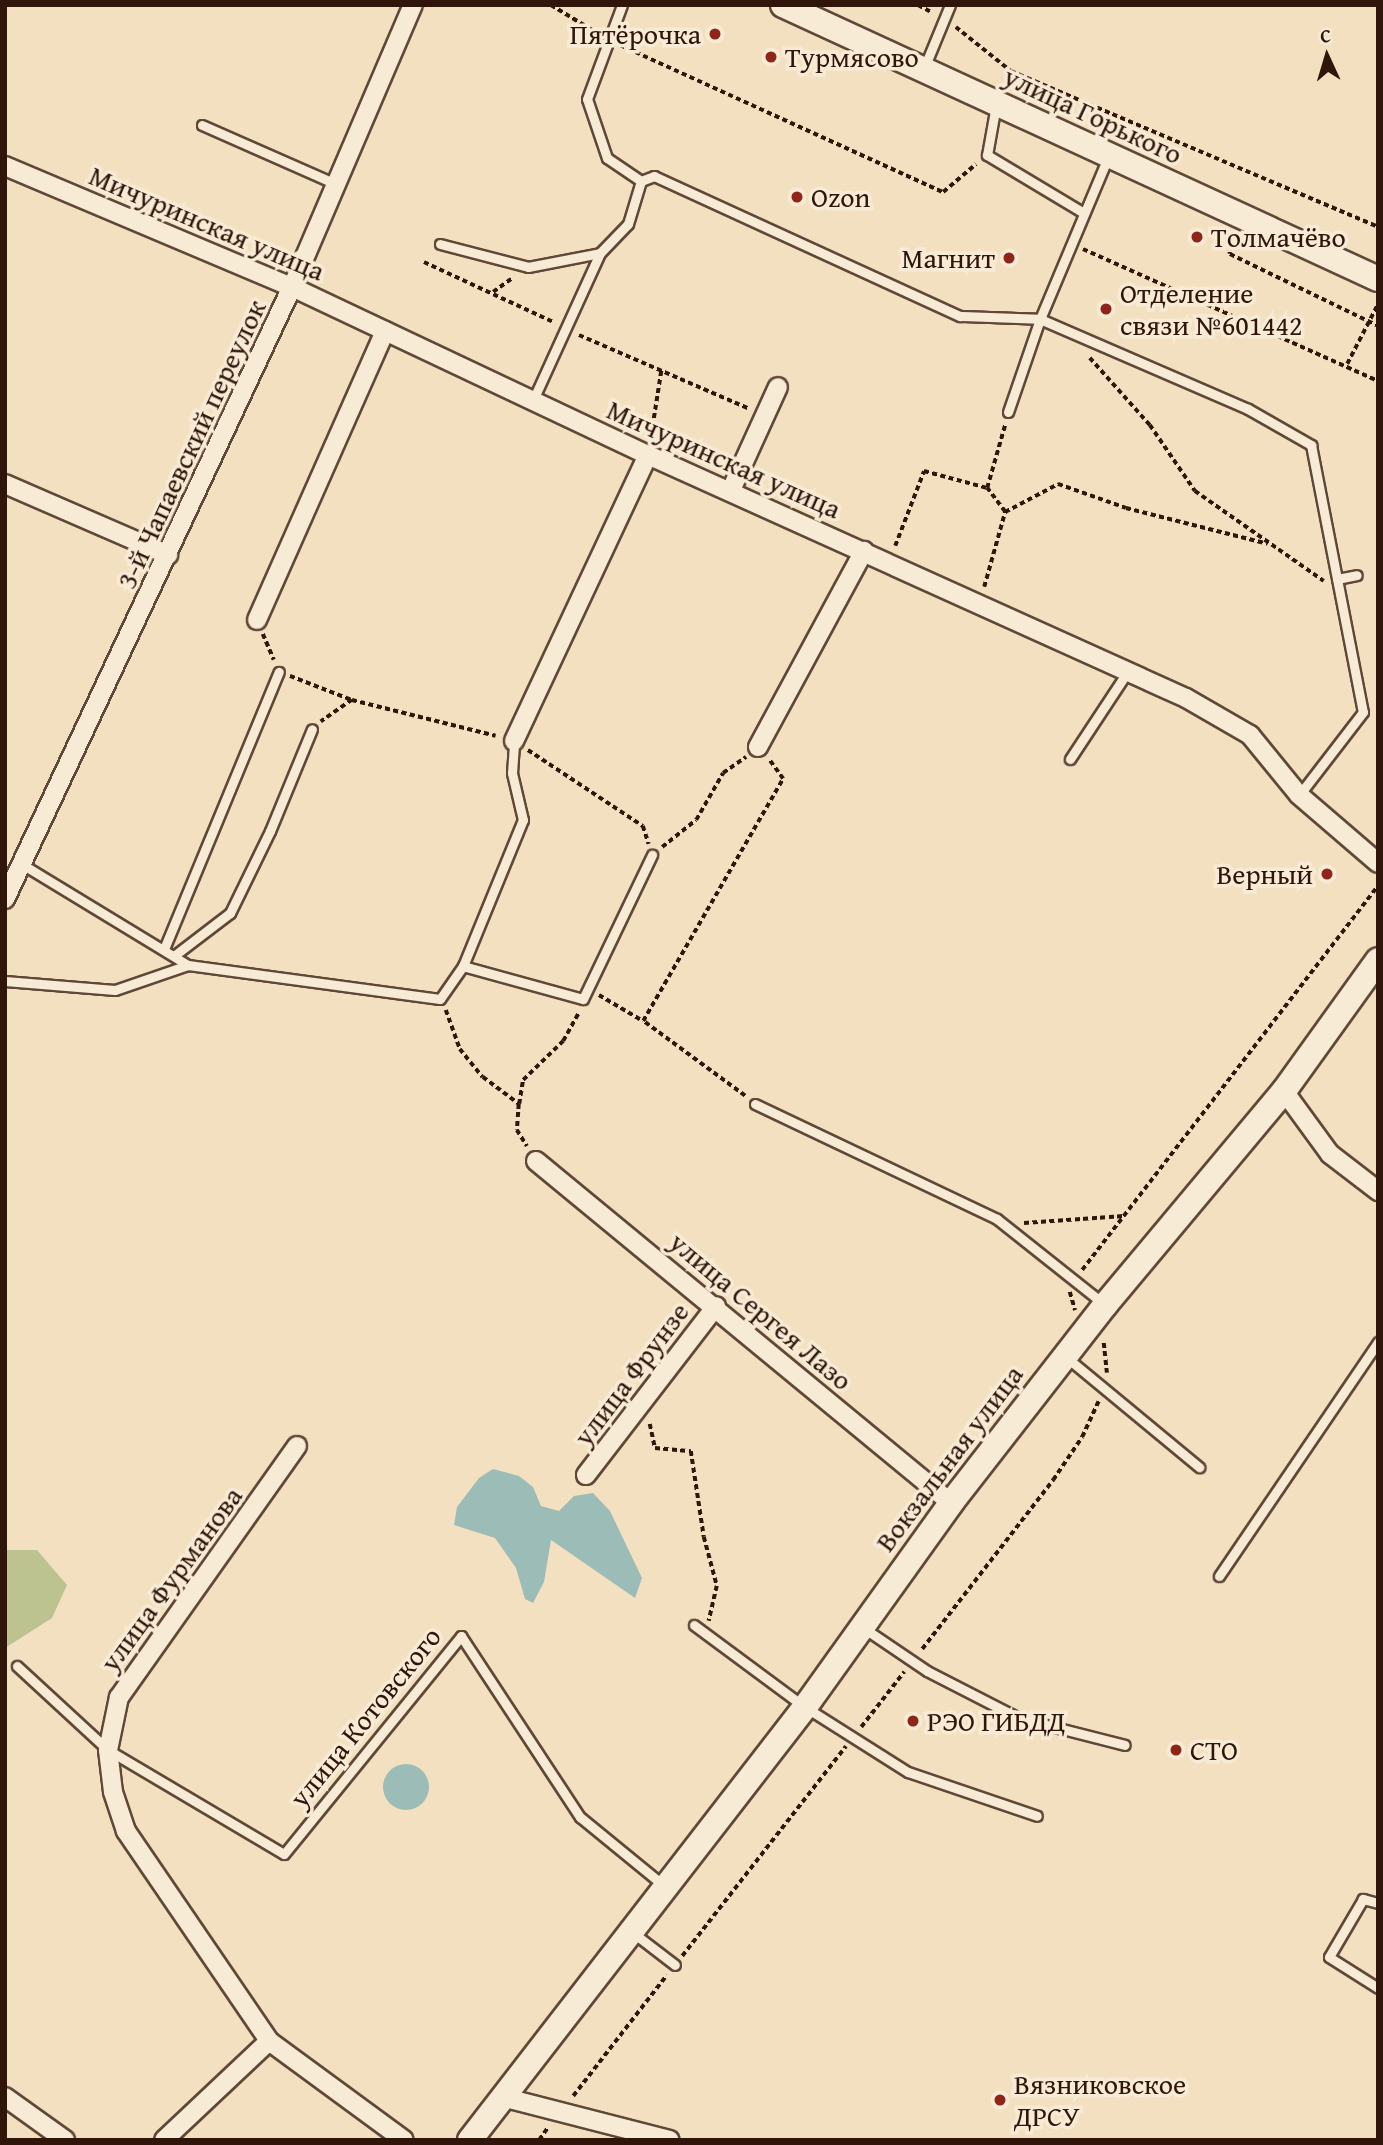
<!DOCTYPE html>
<meta charset="utf-8">
<style>
body{margin:0}
#map{position:relative;width:1383px;height:2145px;overflow:hidden;background:#f3e0c0;font-family:"Gentium Book Plus",serif}
div>[style]{position:absolute}
.green>*{inset:0;background:#bdc291}
.water>*{inset:0;background:#9cbcb7}
.round{border-radius:50%}
.path>*{height:3.5px;margin-top:-1.75px;transform-origin:0;background:repeating-linear-gradient(90deg,#2f150a 0 5px,transparent 0 8.5px)}
.roads{filter:drop-shadow(2px 0 #604838) drop-shadow(-2px 0 #604838) drop-shadow(0 2px #604838) drop-shadow(0 -2px #604838)}
.service>*{height:9px;margin:-4.5px;padding:0 4.5px;transform-origin:4.5px;border-radius:4.5px;background:#f7ebd6}
.minor>*{height:18px;margin:-9px;padding:0 9px;transform-origin:9px;border-radius:9px;background:#f7ebd6}
.secondary>*{height:24px;margin:-12px;padding:0 12px;transform-origin:12px;border-radius:12px;background:#f7ebd6}
.dots>*{width:19px;height:19px;translate:-50% -50%;box-sizing:border-box;border:4px solid #f7ebd6;border-radius:50%}
span{translate:-50% -50%;white-space:nowrap;text-align:center;line-height:1.15;-webkit-text-stroke:7px #f7ebd6;paint-order:stroke}
.poi-label{font-size:28px;color:#2f150a}
.right{translate:-100% -50%;text-align:right}
.left{translate:0 -50%;text-align:left}
.street-label{font-size:28px;color:#2f150a}
.frame{position:absolute;inset:0;border:7px solid #2f150a;pointer-events:none}
.north{position:absolute;left:1292px;top:21px;width:70px;height:70px;-webkit-text-stroke:5px #f7ebd6;paint-order:stroke;rotate:356deg;font-size:19px;font-weight:700;line-height:28px;text-align:center;color:#2f150a}
.north::after{content:'';display:block;margin:auto;width:24px;height:32px;background:#2f150a;clip-path:polygon(50% 0,100% 100%,50% 72%,0 100%)}
</style>
<div id="map">
<div class="green">
<i style="clip-path:polygon(5px 1550px,37px 1550px,67px 1585px,52px 1618px,5px 1648px)"></i>
</div>
<div class="water">
<i style="clip-path:polygon(493px 1469px,519px 1476px,533px 1487px,541px 1506px,559px 1511px,574px 1496px,593px 1493px,610px 1511px,642px 1578px,635px 1598px,551px 1540px,544px 1582px,533px 1603px,525px 1599px,516px 1568px,495px 1538px,454px 1525px,457px 1507px,479px 1478px)"></i>
<i class="round" style="left:383px;top:1764px;width:46px;height:46px"></i>
</div>
<div class="path">
<i style="left:551px;top:5px;width:54px;rotate:31.3deg"></i>
<i style="left:918px;top:5px;width:15px;rotate:28deg"></i>
<i style="left:956px;top:27px;width:70px;rotate:38.7deg"></i>
<i style="left:1011px;top:71px;width:399px;rotate:23deg"></i>
<i style="left:620px;top:45px;width:355px;rotate:24.5deg"></i>
<i style="left:943px;top:192px;width:43px;rotate:-40.3deg"></i>
<i style="left:1229px;top:235px;width:19px;rotate:87deg"></i>
<i style="left:1230px;top:254px;width:165px;rotate:25.9deg"></i>
<i style="left:1083px;top:249px;width:323px;rotate:24.1deg"></i>
<i style="left:424px;top:262px;width:142px;rotate:24.9deg"></i>
<i style="left:493px;top:292px;width:24px;rotate:-36deg"></i>
<i style="left:579px;top:335px;width:184px;rotate:23.4deg"></i>
<i style="left:1090px;top:358px;width:90px;rotate:48.2deg"></i>
<i style="left:1150px;top:425px;width:80px;rotate:55.7deg"></i>
<i style="left:1195px;top:491px;width:157px;rotate:34.9deg"></i>
<i style="left:1347px;top:364px;width:68px;rotate:-62.7deg"></i>
<i style="left:651px;top:435px;width:65px;rotate:-81.1deg"></i>
<i style="left:1005px;top:512px;width:60px;rotate:-27.8deg"></i>
<i style="left:1058px;top:484px;width:72px;rotate:19.4deg"></i>
<i style="left:1126px;top:508px;width:146px;rotate:14.2deg"></i>
<i style="left:895px;top:546px;width:80px;rotate:-68.9deg"></i>
<i style="left:924px;top:471px;width:65px;rotate:15.1deg"></i>
<i style="left:984px;top:587px;width:78px;rotate:-74.4deg"></i>
<i style="left:1005px;top:512px;width:30px;rotate:-127deg"></i>
<i style="left:987px;top:488px;width:66px;rotate:-74.1deg"></i>
<i style="left:263px;top:634px;width:28px;rotate:67deg"></i>
<i style="left:290px;top:676px;width:66px;rotate:21.2deg"></i>
<i style="left:352px;top:700px;width:38px;rotate:145deg"></i>
<i style="left:352px;top:700px;width:148px;rotate:14deg"></i>
<i style="left:528px;top:750px;width:138px;rotate:33.5deg"></i>
<i style="left:643px;top:826px;width:19px;rotate:72deg"></i>
<i style="left:662px;top:847px;width:43px;rotate:-38.5deg"></i>
<i style="left:696px;top:820px;width:54px;rotate:-60.1deg"></i>
<i style="left:723px;top:773px;width:28px;rotate:-35deg"></i>
<i style="left:599px;top:995px;width:51px;rotate:30.6deg"></i>
<i style="left:446px;top:1010px;width:41px;rotate:70.3deg"></i>
<i style="left:460px;top:1049px;width:36px;rotate:51deg"></i>
<i style="left:483px;top:1077px;width:45px;rotate:36.9deg"></i>
<i style="left:519px;top:1104px;width:26px;rotate:94deg"></i>
<i style="left:517px;top:1130px;width:19px;rotate:58deg"></i>
<i style="left:745px;top:1096px;width:127px;rotate:-143.7deg"></i>
<i style="left:643px;top:1021px;width:280px;rotate:-60deg"></i>
<i style="left:783px;top:779px;width:24px;rotate:-126deg"></i>
<i style="left:519px;top:1104px;width:24px;rotate:-81deg"></i>
<i style="left:523px;top:1080px;width:56px;rotate:-44.3deg"></i>
<i style="left:563px;top:1041px;width:33px;rotate:-61deg"></i>
<i style="left:1024px;top:1223px;width:100px;rotate:-4deg"></i>
<i style="left:1082px;top:1270px;width:485px;rotate:-52.4deg"></i>
<i style="left:1070px;top:1292px;width:19px;rotate:74deg"></i>
<i style="left:1104px;top:1343px;width:30px;rotate:84deg"></i>
<i style="left:650px;top:1424px;width:25px;rotate:78deg"></i>
<i style="left:655px;top:1448px;width:36px;rotate:5deg"></i>
<i style="left:691px;top:1451px;width:87px;rotate:81.4deg"></i>
<i style="left:704px;top:1537px;width:51px;rotate:75.1deg"></i>
<i style="left:717px;top:1586px;width:36px;rotate:103deg"></i>
<i style="left:922px;top:1649px;width:214px;rotate:-52.2deg"></i>
<i style="left:1053px;top:1480px;width:52px;rotate:-56deg"></i>
<i style="left:1082px;top:1437px;width:41px;rotate:-65.3deg"></i>
<i style="left:861px;top:1727px;width:70px;rotate:-52deg"></i>
<i style="left:682px;top:1956px;width:266px;rotate:-52deg"></i>
<i style="left:573px;top:2096px;width:153px;rotate:-52.2deg"></i>
<i style="left:539px;top:2140px;width:16px;rotate:-55deg"></i>
</div>
<div class="roads">
<div class="service">
<i style="left:924px;top:68px;width:68px;rotate:-67.6deg"></i>
<i style="left:996px;top:105px;width:51px;rotate:100.2deg"></i>
<i style="left:987px;top:155px;width:113px;rotate:30.9deg"></i>
<i style="left:202px;top:125px;width:146px;rotate:23.8deg"></i>
<i style="left:641px;top:181px;width:14px;rotate:-21deg"></i>
<i style="left:654px;top:176px;width:337px;rotate:24.6deg"></i>
<i style="left:960px;top:316px;width:80px;rotate:2.1deg"></i>
<i style="left:1040px;top:319px;width:176px;rotate:-67.2deg"></i>
<i style="left:440px;top:244px;width:91px;rotate:14.6deg"></i>
<i style="left:528px;top:267px;width:73px;rotate:-11deg"></i>
<i style="left:533px;top:400px;width:162px;rotate:-65.5deg"></i>
<i style="left:600px;top:253px;width:40px;rotate:-46deg"></i>
<i style="left:628px;top:224px;width:45px;rotate:-73.2deg"></i>
<i style="left:641px;top:181px;width:41px;rotate:-145.9deg"></i>
<i style="left:607px;top:158px;width:62px;rotate:-108.7deg"></i>
<i style="left:587px;top:99px;width:100px;rotate:-69.6deg"></i>
<i style="left:1008px;top:412px;width:98px;rotate:-71deg"></i>
<i style="left:1040px;top:319px;width:227px;rotate:23.4deg"></i>
<i style="left:1248px;top:409px;width:73px;rotate:29.7deg"></i>
<i style="left:1311px;top:445px;width:272px;rotate:79deg"></i>
<i style="left:1363px;top:712px;width:105px;rotate:127.6deg"></i>
<i style="left:1337px;top:579px;width:20px;rotate:-11deg"></i>
<i style="left:1070px;top:759px;width:105px;rotate:-56.6deg"></i>
<i style="left:25px;top:866px;width:191px;rotate:31.3deg"></i>
<i style="left:164px;top:949px;width:300px;rotate:-67.5deg"></i>
<i style="left:175px;top:955px;width:69px;rotate:-37.4deg"></i>
<i style="left:230px;top:913px;width:91px;rotate:-64deg"></i>
<i style="left:270px;top:831px;width:110px;rotate:-67.6deg"></i>
<i style="left:463px;top:966px;width:124px;rotate:15.4deg"></i>
<i style="left:583px;top:999px;width:160px;rotate:-64.4deg"></i>
<i style="left:5px;top:981px;width:110px;rotate:4.7deg"></i>
<i style="left:115px;top:990px;width:77px;rotate:-18.9deg"></i>
<i style="left:188px;top:965px;width:254px;rotate:7.7deg"></i>
<i style="left:440px;top:999px;width:40px;rotate:-55.1deg"></i>
<i style="left:463px;top:966px;width:158px;rotate:-67.7deg"></i>
<i style="left:523px;top:820px;width:48px;rotate:-103.2deg"></i>
<i style="left:512px;top:773px;width:32px;rotate:-86deg"></i>
<i style="left:755px;top:1104px;width:268px;rotate:25.4deg"></i>
<i style="left:997px;top:1219px;width:137px;rotate:38.5deg"></i>
<i style="left:1066px;top:1357px;width:173px;rotate:39.6deg"></i>
<i style="left:1219px;top:1576px;width:283px;rotate:-55.8deg"></i>
<i style="left:694px;top:1625px;width:138px;rotate:36.5deg"></i>
<i style="left:805px;top:1707px;width:122px;rotate:32.3deg"></i>
<i style="left:908px;top:1772px;width:136px;rotate:18.8deg"></i>
<i style="left:865px;top:1629px;width:75px;rotate:34.1deg"></i>
<i style="left:927px;top:1671px;width:103px;rotate:27.1deg"></i>
<i style="left:1019px;top:1718px;width:109px;rotate:14.3deg"></i>
<i style="left:17px;top:1666px;width:124px;rotate:42.7deg"></i>
<i style="left:108px;top:1750px;width:204px;rotate:30.6deg"></i>
<i style="left:284px;top:1854px;width:281px;rotate:-50.9deg"></i>
<i style="left:461px;top:1636px;width:217px;rotate:56.7deg"></i>
<i style="left:580px;top:1817px;width:107px;rotate:39.3deg"></i>
<i style="left:1378px;top:1903px;width:16px;rotate:-165deg"></i>
<i style="left:1363px;top:1899px;width:67px;rotate:120.4deg"></i>
<i style="left:1329px;top:1957px;width:58px;rotate:32.3deg"></i>
<i style="left:632px;top:1932px;width:54px;rotate:37.5deg"></i>
</div>
<div class="minor">
<i style="left:5px;top:166px;width:311px;rotate:22.9deg"></i>
<i style="left:292px;top:287px;width:394px;rotate:25.3deg"></i>
<i style="left:648px;top:455px;width:590px;rotate:24.31deg"></i>
<i style="left:1186px;top:698px;width:74px;rotate:30deg"></i>
<i style="left:1250px;top:735px;width:77px;rotate:50.8deg"></i>
<i style="left:1299px;top:795px;width:104px;rotate:40.7deg"></i>
<i style="left:5px;top:484px;width:178px;rotate:23.5deg"></i>
<i style="left:731px;top:490px;width:113px;rotate:-65.5deg"></i>
<i style="left:257px;top:620px;width:316px;rotate:-66.1deg"></i>
<i style="left:514px;top:741px;width:316px;rotate:-64.9deg"></i>
<i style="left:758px;top:747px;width:223px;rotate:-61.6deg"></i>
<i style="left:5px;top:899px;width:676px;rotate:-64.88deg"></i>
<i style="left:292px;top:287px;width:307px;rotate:-66.8deg"></i>
<i style="left:1284px;top:1091px;width:78px;rotate:53.9deg"></i>
<i style="left:1330px;top:1154px;width:61px;rotate:37.6deg"></i>
<i style="left:536px;top:1161px;width:538px;rotate:39.49deg"></i>
<i style="left:297px;top:1446px;width:308px;rotate:125.3deg"></i>
<i style="left:119px;top:1697px;width:54px;rotate:101.7deg"></i>
<i style="left:108px;top:1750px;width:42px;rotate:83.2deg"></i>
<i style="left:113px;top:1792px;width:41px;rotate:71.6deg"></i>
<i style="left:126px;top:1831px;width:254px;rotate:55.7deg"></i>
<i style="left:269px;top:2041px;width:167px;rotate:36.3deg"></i>
<i style="left:586px;top:1475px;width:213px;rotate:-52.4deg"></i>
<i style="left:5px;top:2097px;width:74px;rotate:35.6deg"></i>
<i style="left:502px;top:2097px;width:173px;rotate:14.4deg"></i>
<i style="left:164px;top:2140px;width:144px;rotate:-43.3deg"></i>
</div>
<div class="secondary">
<i style="left:783px;top:5px;width:655px;rotate:24.73deg"></i>
<i style="left:470px;top:2140px;width:547px;rotate:-52.27deg"></i>
<i style="left:805px;top:1707px;width:251px;rotate:-54.4deg"></i>
<i style="left:951px;top:1503px;width:251px;rotate:-52.1deg"></i>
<i style="left:1105px;top:1305px;width:279px;rotate:-50.1deg"></i>
<i style="left:1284px;top:1091px;width:161px;rotate:-54.3deg"></i>
</div>
</div>
<div class="dots">
<i style="left:715px;top:34px;background:#8f2418"></i>
<i style="left:771px;top:57px;background:#8f2418"></i>
<i style="left:797px;top:197px;background:#8f2418"></i>
<i style="left:1197px;top:237px;background:#8f2418"></i>
<i style="left:1009px;top:258px;background:#8f2418"></i>
<i style="left:1106px;top:309px;background:#8f2418"></i>
<i style="left:1327px;top:874px;background:#8f2418"></i>
<i style="left:913px;top:1721px;background:#8f2418"></i>
<i style="left:1176px;top:1750px;background:#8f2418"></i>
<i style="left:1000px;top:2100px;background:#8f2418"></i>
</div>
<div class="poi-label">
<span class="right" style="left:701px;top:34px">Пятёрочка</span>
<span class="left" style="left:785px;top:57px">Турмясово</span>
<span class="left" style="left:811px;top:197px">Ozon</span>
<span class="left" style="left:1211px;top:237px">Толмачёво</span>
<span class="right" style="left:995px;top:258px">Магнит</span>
<span class="left" style="left:1120px;top:309px">Отделение<br>связи №601442</span>
<span class="right" style="left:1313px;top:874px">Верный</span>
<span class="left" style="left:927px;top:1721px">РЭО ГИБДД</span>
<span class="left" style="left:1190px;top:1750px">СТО</span>
<span class="left" style="left:1014px;top:2100px">Вязниковское<br>ДРСУ</span>
</div>
<div class="street-label">
<span style="left:1093px;top:115px;rotate:25deg">улица Горького</span>
<span style="left:207px;top:223px;rotate:23deg">Мичуринская улица</span>
<span style="left:191px;top:444px;rotate:-65deg">3-й Чапаевский переулок</span>
<span style="left:724px;top:459px;rotate:24deg">Мичуринская улица</span>
<span style="left:761px;top:1311px;rotate:40deg">улица Сергея Лазо</span>
<span style="left:631px;top:1374px;rotate:-53deg">улица Фрунзе</span>
<span style="left:949px;top:1458px;rotate:-53deg">Вокзальная улица</span>
<span style="left:171px;top:1579px;rotate:-54deg">улица Фурманова</span>
<span style="left:365px;top:1717px;rotate:-51deg">улица Котовского</span>
</div>
<div class="frame"></div>
<div class="north">С</div>
</div>
